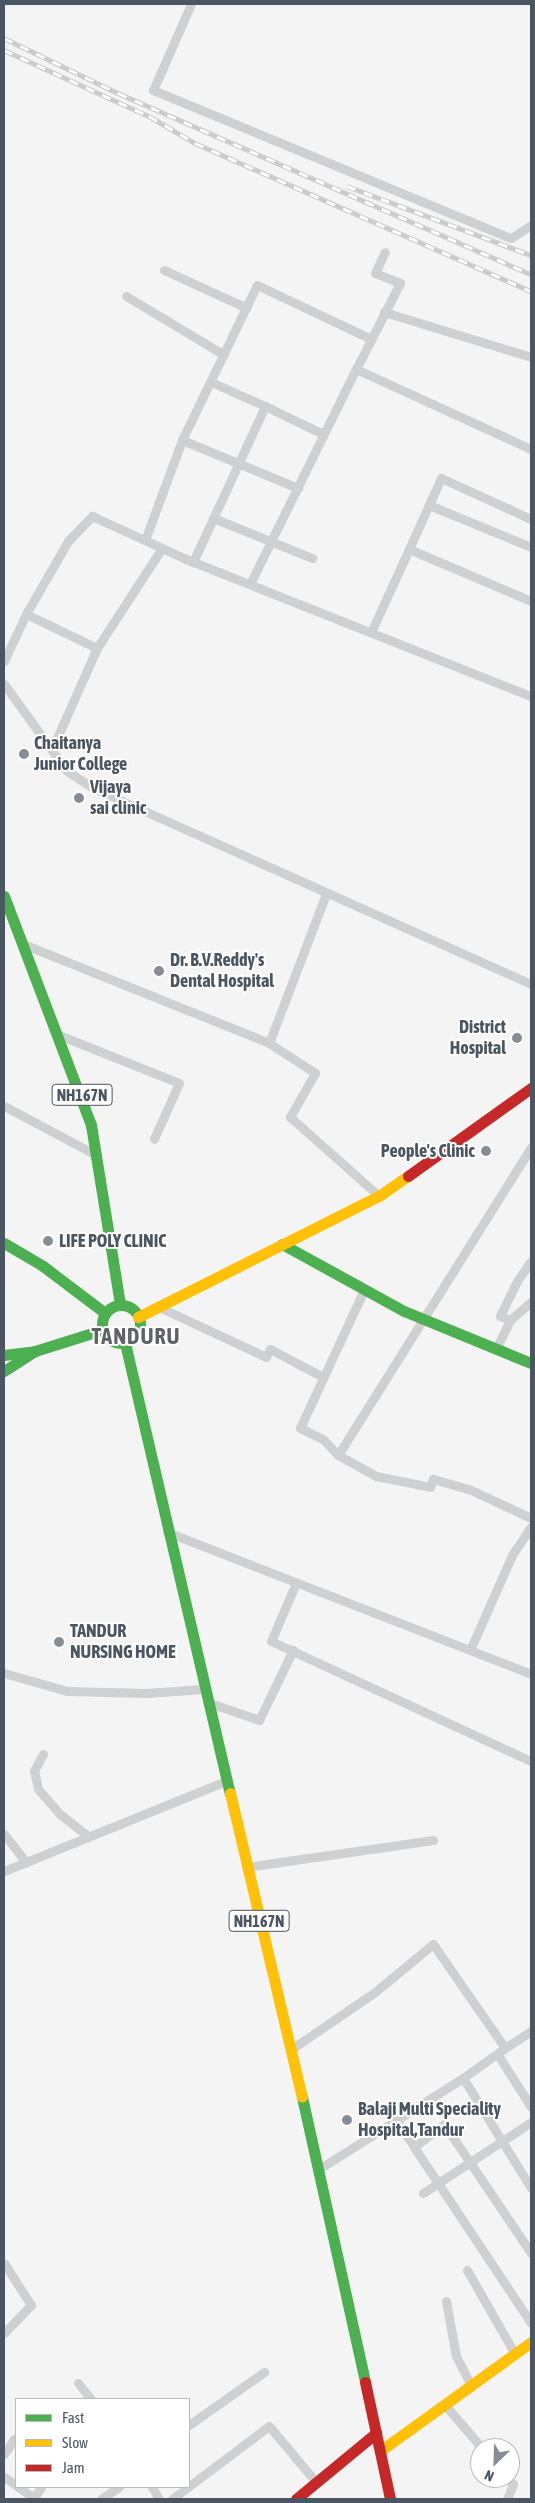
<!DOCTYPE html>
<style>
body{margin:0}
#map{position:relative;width:535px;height:2503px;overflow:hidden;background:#f4f4f4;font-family:"Asap Condensed",sans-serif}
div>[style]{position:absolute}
.street>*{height:9px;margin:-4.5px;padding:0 4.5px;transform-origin:4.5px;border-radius:4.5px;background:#ced0d2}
.fast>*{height:11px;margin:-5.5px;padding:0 5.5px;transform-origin:5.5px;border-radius:5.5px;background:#4caf50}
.fast>.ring{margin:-5.5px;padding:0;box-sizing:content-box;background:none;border:11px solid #4caf50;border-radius:50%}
.slow>*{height:11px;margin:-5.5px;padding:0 5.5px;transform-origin:5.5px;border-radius:5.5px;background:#ffc107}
.jam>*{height:11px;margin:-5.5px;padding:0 5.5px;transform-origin:5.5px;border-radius:5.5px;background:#c62828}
.rail>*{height:5px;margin-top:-2.5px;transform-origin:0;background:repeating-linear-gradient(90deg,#fff 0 9px,#c9cacc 0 18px);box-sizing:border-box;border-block:1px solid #c9cacc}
.dots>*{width:14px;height:14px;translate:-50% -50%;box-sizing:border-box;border:2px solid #fff;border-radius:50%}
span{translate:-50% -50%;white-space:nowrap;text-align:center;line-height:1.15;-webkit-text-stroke:4px #fff;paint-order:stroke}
.shield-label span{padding:1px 4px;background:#fff;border:1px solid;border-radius:4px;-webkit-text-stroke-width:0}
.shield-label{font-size:16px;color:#4a5661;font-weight:700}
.poi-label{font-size:18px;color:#4a5661;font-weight:700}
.left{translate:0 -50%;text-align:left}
.right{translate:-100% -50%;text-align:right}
.district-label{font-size:22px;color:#5f6368;font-weight:700;letter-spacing:1px}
.frame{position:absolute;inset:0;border:5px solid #4a5661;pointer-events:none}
.legend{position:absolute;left:15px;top:2398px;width:175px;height:90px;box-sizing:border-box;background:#fff;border:1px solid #b7bbc0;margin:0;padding:6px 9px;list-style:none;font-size:15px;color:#4a5661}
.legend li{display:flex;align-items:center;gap:10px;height:25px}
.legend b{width:25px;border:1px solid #b7bbc0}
.north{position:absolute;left:470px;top:2438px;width:50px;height:50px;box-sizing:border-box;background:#fff;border:1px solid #b7bbc0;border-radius:50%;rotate:204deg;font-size:14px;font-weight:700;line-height:20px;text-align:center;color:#4a5661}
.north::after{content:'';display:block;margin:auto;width:18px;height:22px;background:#868d94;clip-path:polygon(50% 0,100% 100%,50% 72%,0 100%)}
</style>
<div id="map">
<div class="street">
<i style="left:191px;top:4px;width:94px;rotate:113.8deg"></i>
<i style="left:153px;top:90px;width:387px;rotate:22.5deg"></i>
<i style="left:511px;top:238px;width:24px;rotate:-33deg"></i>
<i style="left:164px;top:270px;width:91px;rotate:24.6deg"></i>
<i style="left:126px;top:296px;width:114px;rotate:31deg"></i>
<i style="left:384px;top:312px;width:154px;rotate:17deg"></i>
<i style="left:356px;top:369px;width:97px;rotate:-62.9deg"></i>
<i style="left:400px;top:283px;width:27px;rotate:-158deg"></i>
<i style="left:375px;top:273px;width:23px;rotate:-65deg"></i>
<i style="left:211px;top:382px;width:59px;rotate:24deg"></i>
<i style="left:182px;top:440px;width:126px;rotate:22.5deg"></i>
<i style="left:429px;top:505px;width:110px;rotate:22.4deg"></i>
<i style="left:213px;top:518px;width:107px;rotate:22deg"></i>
<i style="left:145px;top:540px;width:107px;rotate:-69.7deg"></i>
<i style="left:182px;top:440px;width:172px;rotate:-64.2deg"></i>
<i style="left:257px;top:285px;width:126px;rotate:25.3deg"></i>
<i style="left:409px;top:549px;width:78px;rotate:-65.7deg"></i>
<i style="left:441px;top:478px;width:99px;rotate:24.5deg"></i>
<i style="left:193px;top:562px;width:172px;rotate:-65.2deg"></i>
<i style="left:265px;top:406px;width:64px;rotate:25.8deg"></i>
<i style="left:250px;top:584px;width:240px;rotate:-63.8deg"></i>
<i style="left:356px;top:369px;width:192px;rotate:24.6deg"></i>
<i style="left:26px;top:614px;width:79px;rotate:25.6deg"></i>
<i style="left:97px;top:648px;width:119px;rotate:-57deg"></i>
<i style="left:371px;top:632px;width:91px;rotate:-65.4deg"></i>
<i style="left:409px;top:549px;width:133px;rotate:23.1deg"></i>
<i style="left:4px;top:661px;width:52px;rotate:-64.9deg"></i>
<i style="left:26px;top:614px;width:84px;rotate:-60.1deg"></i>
<i style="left:68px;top:541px;width:35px;rotate:-46deg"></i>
<i style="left:92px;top:516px;width:103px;rotate:24.6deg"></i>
<i style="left:186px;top:559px;width:371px;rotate:21.7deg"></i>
<i style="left:4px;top:684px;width:107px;rotate:54.1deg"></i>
<i style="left:67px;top:771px;width:31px;rotate:33deg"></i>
<i style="left:93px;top:788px;width:480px;rotate:24.1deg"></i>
<i style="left:52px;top:749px;width:111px;rotate:-66deg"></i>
<i style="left:23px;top:944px;width:265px;rotate:21.9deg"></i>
<i style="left:269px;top:1043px;width:160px;rotate:-69.1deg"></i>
<i style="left:59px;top:1035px;width:129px;rotate:21.8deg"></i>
<i style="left:179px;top:1083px;width:61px;rotate:114.1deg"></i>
<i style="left:269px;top:1043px;width:55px;rotate:33.1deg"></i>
<i style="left:315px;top:1073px;width:51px;rotate:119.6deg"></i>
<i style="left:290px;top:1117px;width:119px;rotate:41.6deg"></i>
<i style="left:4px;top:1106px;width:104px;rotate:28deg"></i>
<i style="left:364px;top:1290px;width:152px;rotate:114.9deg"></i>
<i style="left:300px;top:1428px;width:25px;rotate:26deg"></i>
<i style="left:323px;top:1439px;width:22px;rotate:47deg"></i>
<i style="left:338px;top:1455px;width:363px;rotate:-57.9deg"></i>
<i style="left:159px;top:1307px;width:118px;rotate:25deg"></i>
<i style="left:266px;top:1357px;width:9px;rotate:-63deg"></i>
<i style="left:270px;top:1349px;width:60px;rotate:27.8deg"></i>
<i style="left:510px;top:1320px;width:11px;rotate:-158deg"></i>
<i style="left:500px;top:1316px;width:39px;rotate:-64deg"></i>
<i style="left:517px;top:1281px;width:24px;rotate:-55deg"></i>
<i style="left:496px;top:1349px;width:32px;rotate:-64deg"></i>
<i style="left:510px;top:1320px;width:28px;rotate:-41deg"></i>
<i style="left:338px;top:1455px;width:43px;rotate:28.9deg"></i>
<i style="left:376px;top:1476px;width:55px;rotate:11.5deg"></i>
<i style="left:430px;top:1487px;width:9px;rotate:-69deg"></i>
<i style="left:433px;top:1479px;width:37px;rotate:16deg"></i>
<i style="left:469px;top:1489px;width:68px;rotate:25.1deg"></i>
<i style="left:167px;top:1532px;width:391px;rotate:21.3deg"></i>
<i style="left:296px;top:1583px;width:63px;rotate:113.3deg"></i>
<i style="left:271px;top:1641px;width:286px;rotate:24.8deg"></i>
<i style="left:470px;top:1650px;width:104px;rotate:-66.1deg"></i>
<i style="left:512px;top:1555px;width:34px;rotate:-56deg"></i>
<i style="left:4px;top:1673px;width:66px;rotate:15.9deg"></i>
<i style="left:67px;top:1691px;width:79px;rotate:1.5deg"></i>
<i style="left:146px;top:1693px;width:58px;rotate:-3.9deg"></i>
<i style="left:207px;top:1702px;width:55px;rotate:19.1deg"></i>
<i style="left:259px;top:1720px;width:78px;rotate:-64.1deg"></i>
<i style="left:43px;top:1754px;width:19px;rotate:118deg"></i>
<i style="left:34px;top:1771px;width:18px;rotate:77deg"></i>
<i style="left:38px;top:1789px;width:35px;rotate:49deg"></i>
<i style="left:61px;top:1815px;width:33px;rotate:38deg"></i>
<i style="left:4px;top:1834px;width:36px;rotate:52deg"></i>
<i style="left:246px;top:1867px;width:189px;rotate:-8.2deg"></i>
<i style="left:4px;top:1871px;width:240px;rotate:-22.1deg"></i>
<i style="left:505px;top:2048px;width:52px;rotate:144.5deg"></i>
<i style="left:463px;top:2078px;width:129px;rotate:58.3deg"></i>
<i style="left:290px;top:2050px;width:103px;rotate:-34.3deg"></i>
<i style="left:375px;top:1992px;width:75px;rotate:-39.6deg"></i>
<i style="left:433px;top:1944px;width:126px;rotate:55.3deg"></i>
<i style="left:505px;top:2048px;width:31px;rotate:-33deg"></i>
<i style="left:498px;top:2055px;width:62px;rotate:57.6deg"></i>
<i style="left:396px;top:2120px;width:32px;rotate:56deg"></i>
<i style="left:414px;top:2147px;width:38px;rotate:-37deg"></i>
<i style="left:444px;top:2124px;width:156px;rotate:56deg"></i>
<i style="left:414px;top:2147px;width:211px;rotate:56.4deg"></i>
<i style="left:319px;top:2169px;width:170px;rotate:-32.3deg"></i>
<i style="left:423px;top:2193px;width:129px;rotate:-33.3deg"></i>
<i style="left:4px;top:2263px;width:50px;rotate:57.3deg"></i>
<i style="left:31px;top:2305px;width:39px;rotate:134deg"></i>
<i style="left:467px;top:2270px;width:97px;rotate:60.3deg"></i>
<i style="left:446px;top:2301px;width:56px;rotate:79.7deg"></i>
<i style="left:456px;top:2356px;width:34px;rotate:63deg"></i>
<i style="left:78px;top:2383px;width:21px;rotate:51deg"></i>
<i style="left:445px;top:2405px;width:57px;rotate:49.3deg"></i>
<i style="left:189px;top:2425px;width:92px;rotate:-35.2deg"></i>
<i style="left:4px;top:2454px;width:18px;rotate:-56deg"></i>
<i style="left:14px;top:2439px;width:2px;rotate:27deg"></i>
<i style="left:4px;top:2477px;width:14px;rotate:34deg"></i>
<i style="left:18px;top:2487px;width:22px;rotate:34deg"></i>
<i style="left:152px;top:2487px;width:14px;rotate:60deg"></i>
<i style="left:33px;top:2499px;width:14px;rotate:-56deg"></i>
<i style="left:101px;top:2499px;width:22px;rotate:-34deg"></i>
<i style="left:172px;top:2499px;width:121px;rotate:-37deg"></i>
<i style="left:269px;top:2426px;width:72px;rotate:50.1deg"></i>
<i style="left:507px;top:2499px;width:16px;rotate:-68deg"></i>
<i style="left:513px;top:2484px;width:8px;rotate:-135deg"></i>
</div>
<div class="fast">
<i style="left:4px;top:896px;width:245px;rotate:69.2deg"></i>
<i style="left:91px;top:1125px;width:182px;rotate:80.8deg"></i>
<i style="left:4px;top:1243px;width:45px;rotate:30.5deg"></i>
<i style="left:43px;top:1266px;width:78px;rotate:37.2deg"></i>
<i style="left:282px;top:1244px;width:139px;rotate:28.8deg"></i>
<i style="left:404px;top:1311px;width:137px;rotate:22.3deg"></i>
<i class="ring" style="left:102px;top:1305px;width:27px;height:27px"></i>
<i style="left:125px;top:1343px;width:462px;rotate:76.9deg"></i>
<i style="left:4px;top:1355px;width:31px;rotate:-7deg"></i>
<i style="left:35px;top:1351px;width:70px;rotate:-17.4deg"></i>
<i style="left:4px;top:1371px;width:37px;rotate:-33deg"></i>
<i style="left:302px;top:2097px;width:292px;rotate:77.5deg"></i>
</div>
<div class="slow">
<i style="left:138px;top:1317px;width:270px;rotate:-26.7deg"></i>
<i style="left:379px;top:1196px;width:35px;rotate:-35deg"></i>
<i style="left:230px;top:1793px;width:312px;rotate:76.7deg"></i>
<i style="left:380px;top:2451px;width:186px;rotate:-35.8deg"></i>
</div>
<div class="jam">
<i style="left:408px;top:1176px;width:151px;rotate:-35.6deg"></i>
<i style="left:365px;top:2382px;width:120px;rotate:77.9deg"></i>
<i style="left:296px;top:2499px;width:104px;rotate:-39.5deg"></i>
</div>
<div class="rail">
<i style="left:4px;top:38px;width:127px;rotate:25.8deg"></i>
<i style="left:118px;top:93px;width:451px;rotate:23.7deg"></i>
<i style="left:4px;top:50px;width:159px;rotate:24.5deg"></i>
<i style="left:149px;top:116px;width:53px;rotate:30.4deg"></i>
<i style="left:195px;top:143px;width:367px;rotate:23.8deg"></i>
<i style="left:347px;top:186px;width:197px;rotate:20.6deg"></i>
</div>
<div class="dots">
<i style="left:24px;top:754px;background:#868d94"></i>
<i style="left:79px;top:798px;background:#868d94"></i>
<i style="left:159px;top:971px;background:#868d94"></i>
<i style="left:517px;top:1038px;background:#868d94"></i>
<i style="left:486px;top:1151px;background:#868d94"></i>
<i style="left:48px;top:1241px;background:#868d94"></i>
<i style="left:59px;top:1642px;background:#868d94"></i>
<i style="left:347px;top:2120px;background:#868d94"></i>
</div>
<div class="shield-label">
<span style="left:82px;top:1095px">NH167N</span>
<span style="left:259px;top:1921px">NH167N</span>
</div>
<div class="poi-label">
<span class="left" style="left:34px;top:754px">Chaitanya<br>Junior College</span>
<span class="left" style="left:90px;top:798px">Vijaya<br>sai clinic</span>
<span class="left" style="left:170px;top:971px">Dr. B.V.Reddy's<br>Dental Hospital</span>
<span class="right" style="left:506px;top:1038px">District<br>Hospital</span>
<span class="right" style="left:475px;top:1151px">People's Clinic</span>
<span class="left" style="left:59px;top:1241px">LIFE POLY CLINIC</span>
<span class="left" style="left:70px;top:1642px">TANDUR<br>NURSING HOME</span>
<span class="left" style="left:358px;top:2120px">Balaji Multi Speciality<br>Hospital,Tandur</span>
</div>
<div class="district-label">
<span style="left:136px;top:1337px">TANDURU</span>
</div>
<div class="frame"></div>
<ul class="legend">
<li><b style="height:6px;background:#4caf50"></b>Fast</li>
<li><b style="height:6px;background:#ffc107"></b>Slow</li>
<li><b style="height:6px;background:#c62828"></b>Jam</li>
</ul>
<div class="north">N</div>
</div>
